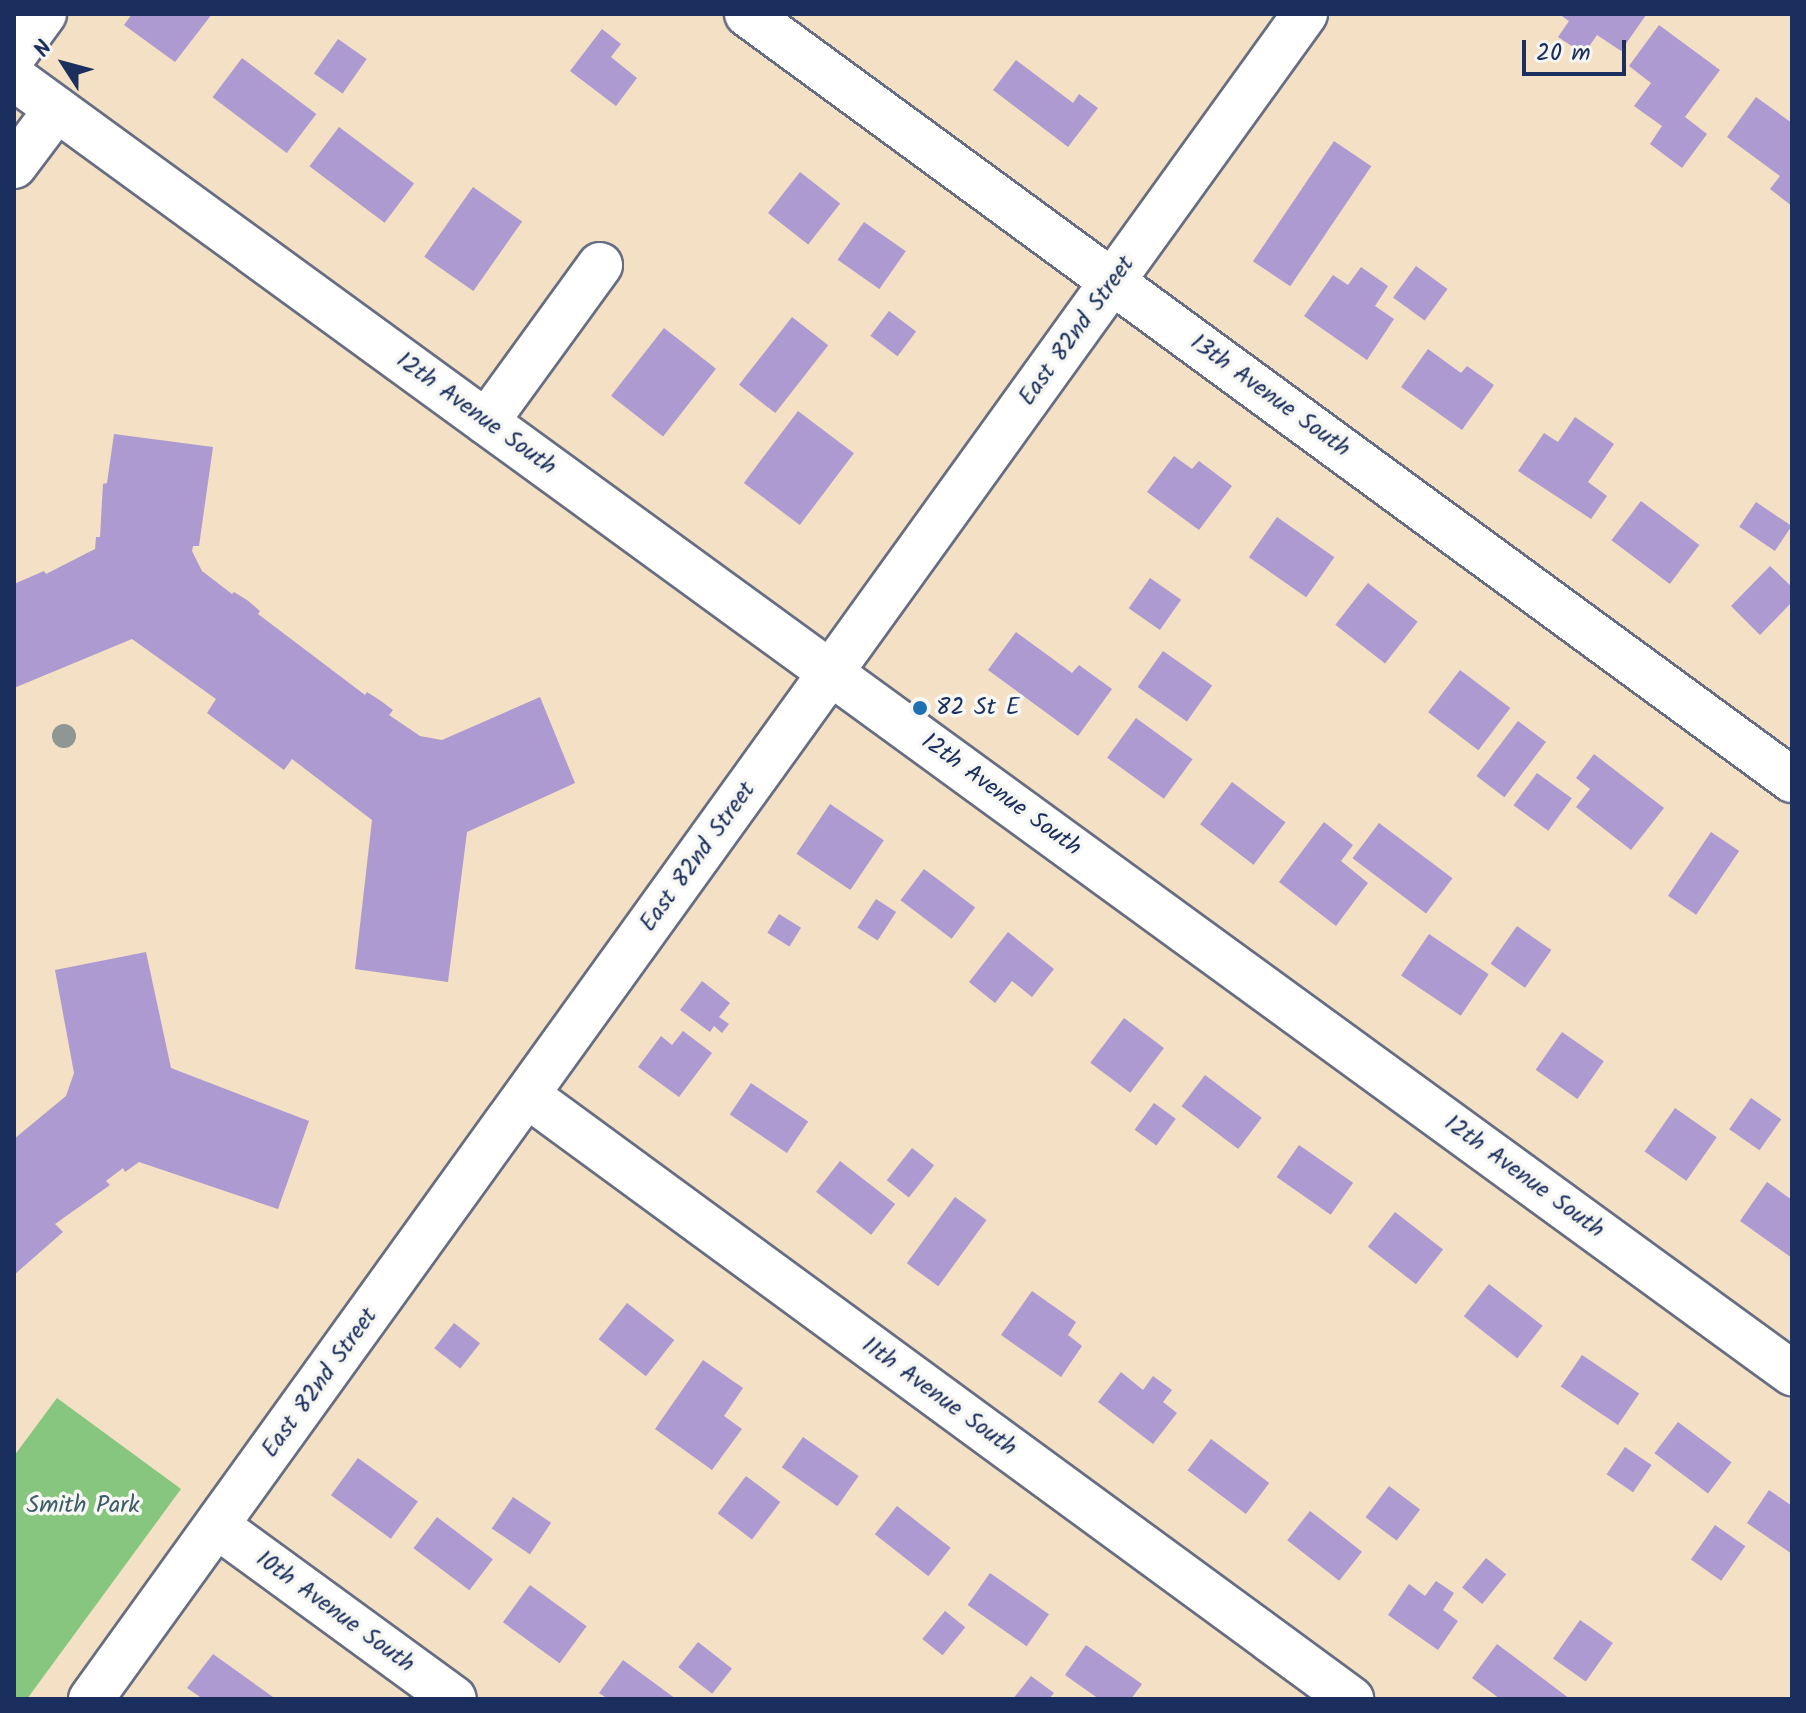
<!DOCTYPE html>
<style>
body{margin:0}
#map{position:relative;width:1806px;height:1713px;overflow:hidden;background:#f3e0c5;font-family:Kalam,sans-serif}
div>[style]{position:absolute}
.green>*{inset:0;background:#87c67e}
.building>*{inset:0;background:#ad9ad0;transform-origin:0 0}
.roads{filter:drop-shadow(2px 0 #676d82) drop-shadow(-2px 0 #676d82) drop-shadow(0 2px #676d82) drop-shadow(0 -2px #676d82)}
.minor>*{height:44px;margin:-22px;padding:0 22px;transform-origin:22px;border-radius:22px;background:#fff}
.trees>*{width:24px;height:24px;margin:-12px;border-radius:50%;background:#8e9792}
.dots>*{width:22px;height:22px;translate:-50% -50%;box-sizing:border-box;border:4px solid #f6f6f2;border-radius:50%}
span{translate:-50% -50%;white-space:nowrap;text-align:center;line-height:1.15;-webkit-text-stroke:7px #f6f6f2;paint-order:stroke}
.street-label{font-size:24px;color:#1b2f5e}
.poi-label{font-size:24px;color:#1b2f5e}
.left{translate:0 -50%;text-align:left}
.park-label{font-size:24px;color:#3b5c68}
.frame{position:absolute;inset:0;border:16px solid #1b2f5e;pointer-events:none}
.north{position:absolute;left:24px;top:24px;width:80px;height:80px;-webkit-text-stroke:6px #f6f6f2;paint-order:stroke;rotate:306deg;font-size:22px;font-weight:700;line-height:32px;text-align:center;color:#1b2f5e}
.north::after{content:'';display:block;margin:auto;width:28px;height:36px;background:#1b2f5e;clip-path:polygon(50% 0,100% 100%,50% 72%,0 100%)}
.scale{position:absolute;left:1522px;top:40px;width:104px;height:36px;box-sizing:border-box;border:4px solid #1b2f5e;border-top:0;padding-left:10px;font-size:24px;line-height:28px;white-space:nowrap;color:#1b2f5e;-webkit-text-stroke:6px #f6f6f2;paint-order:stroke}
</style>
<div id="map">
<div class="green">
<i style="clip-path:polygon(57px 1398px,181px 1489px,27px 1699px,14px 1699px,14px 1456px)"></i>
</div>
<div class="building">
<i style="clip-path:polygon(132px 14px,212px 14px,175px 62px,124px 25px)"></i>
<i style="clip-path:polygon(1559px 14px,1645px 14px,1646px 15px,1621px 51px,1597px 35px,1584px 54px,1558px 37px,1569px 21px)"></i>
<i style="clip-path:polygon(1659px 25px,1720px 70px,1685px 117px,1707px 134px,1682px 168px,1650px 144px,1662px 126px,1634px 106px,1651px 83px,1629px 66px)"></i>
<i style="clip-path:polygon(602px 29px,621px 44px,611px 57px,637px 78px,616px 106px,570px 71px)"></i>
<i style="left:338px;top:39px;width:35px;height:42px;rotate:35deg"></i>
<i style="left:242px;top:58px;width:93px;height:49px;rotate:37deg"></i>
<i style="clip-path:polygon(1016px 60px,1073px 103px,1079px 94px,1098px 108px,1068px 147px,993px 90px)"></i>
<i style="clip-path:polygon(1756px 97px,1792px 123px,1792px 206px,1770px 189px,1780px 176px,1727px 137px)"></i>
<i style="left:339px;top:127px;width:94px;height:49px;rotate:37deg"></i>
<i style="left:1334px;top:141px;width:45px;height:145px;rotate:34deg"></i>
<i style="left:800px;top:172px;width:51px;height:52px;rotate:38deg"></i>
<i style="left:473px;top:187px;width:60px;height:85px;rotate:35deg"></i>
<i style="left:864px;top:222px;width:51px;height:46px;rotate:35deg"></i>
<i style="left:1416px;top:266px;width:39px;height:39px;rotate:36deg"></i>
<i style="clip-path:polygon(1361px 267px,1388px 286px,1375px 306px,1394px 319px,1367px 360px,1304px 316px,1333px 275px,1348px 285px)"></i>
<i style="left:889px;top:311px;width:34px;height:31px;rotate:37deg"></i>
<i style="left:792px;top:317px;width:46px;height:86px;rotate:38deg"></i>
<i style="left:664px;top:328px;width:66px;height:86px;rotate:38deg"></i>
<i style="clip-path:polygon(1428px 349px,1461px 373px,1467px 366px,1494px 385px,1462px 430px,1401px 387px)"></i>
<i style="left:798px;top:411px;width:70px;height:90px;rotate:37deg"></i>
<i style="clip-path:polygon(1575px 417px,1614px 444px,1588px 482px,1607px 496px,1591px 519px,1518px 471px,1544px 433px,1558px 442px)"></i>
<i style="clip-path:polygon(114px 434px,213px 447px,199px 546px,193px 546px,192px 551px,202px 571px,232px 594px,234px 592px,247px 600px,260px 611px,258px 614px,365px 695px,367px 692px,381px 701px,393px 710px,389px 715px,420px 736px,442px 740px,540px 697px,575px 783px,467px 832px,448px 982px,355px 969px,372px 820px,292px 759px,284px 770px,207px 713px,216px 699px,132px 639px,14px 688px,14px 584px,44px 571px,46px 574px,95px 549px,96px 537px,100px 537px,103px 484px,107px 483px)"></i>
<i style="clip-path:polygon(1174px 456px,1192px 469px,1199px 461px,1232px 486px,1199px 530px,1147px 492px)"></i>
<i style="left:1641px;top:501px;width:73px;height:49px;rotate:37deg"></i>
<i style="left:1756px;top:502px;width:43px;height:30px;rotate:34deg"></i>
<i style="left:1277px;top:517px;width:70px;height:49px;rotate:35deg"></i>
<i style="clip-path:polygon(1770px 566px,1792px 587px,1792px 602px,1760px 635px,1731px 606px)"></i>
<i style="left:1150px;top:578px;width:38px;height:37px;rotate:35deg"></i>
<i style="left:1368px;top:583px;width:63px;height:53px;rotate:38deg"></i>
<i style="clip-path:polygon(1016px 632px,1072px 673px,1079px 665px,1112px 689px,1078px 736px,988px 670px)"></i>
<i style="left:1163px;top:651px;width:60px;height:44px;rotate:35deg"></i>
<i style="left:1460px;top:670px;width:63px;height:53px;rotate:37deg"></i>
<i style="left:1136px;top:718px;width:70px;height:49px;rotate:36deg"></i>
<i style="left:1518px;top:721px;width:35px;height:69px;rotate:37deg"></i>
<i style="clip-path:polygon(1594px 754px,1664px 808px,1631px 850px,1576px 807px,1590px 789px,1576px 778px)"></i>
<i style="left:1537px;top:773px;width:43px;height:40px;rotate:36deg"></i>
<i style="left:1232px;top:782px;width:67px;height:53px;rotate:37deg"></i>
<i style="left:830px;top:804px;width:65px;height:60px;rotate:34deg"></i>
<i style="clip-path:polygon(1324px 822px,1353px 845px,1341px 861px,1368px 883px,1336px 926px,1279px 882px)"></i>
<i style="left:1379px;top:823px;width:92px;height:44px;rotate:37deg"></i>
<i style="left:1711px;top:832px;width:34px;height:77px;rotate:34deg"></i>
<i style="left:924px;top:869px;width:64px;height:39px;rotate:37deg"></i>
<i style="left:876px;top:899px;width:24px;height:34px;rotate:33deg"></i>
<i style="left:779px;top:914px;width:26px;height:22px;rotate:32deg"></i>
<i style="left:1517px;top:926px;width:42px;height:46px;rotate:35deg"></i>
<i style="clip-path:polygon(1008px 932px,1054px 969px,1032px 997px,1012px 981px,995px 1003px,969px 982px)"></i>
<i style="left:1429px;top:934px;width:72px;height:50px;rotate:34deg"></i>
<i style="clip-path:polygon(146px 952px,171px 1068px,309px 1121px,278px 1209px,139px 1162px,125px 1172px,123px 1168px,106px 1181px,110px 1185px,55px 1224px,63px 1232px,14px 1275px,14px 1139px,66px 1096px,74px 1073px,55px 970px)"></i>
<i style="clip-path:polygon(702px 981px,730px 1003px,719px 1017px,729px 1024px,722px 1033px,714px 1026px,710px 1032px,680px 1010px)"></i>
<i style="left:1124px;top:1018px;width:50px;height:56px;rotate:37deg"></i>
<i style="clip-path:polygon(683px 1031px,712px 1053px,679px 1097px,638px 1067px,661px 1036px,672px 1045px)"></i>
<i style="left:1562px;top:1032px;width:51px;height:46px;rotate:35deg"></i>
<i style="left:1205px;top:1075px;width:71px;height:39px;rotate:37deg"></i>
<i style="left:751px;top:1083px;width:69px;height:38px;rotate:34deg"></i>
<i style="left:1751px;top:1098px;width:37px;height:38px;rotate:35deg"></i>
<i style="left:1154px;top:1103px;width:27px;height:33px;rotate:36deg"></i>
<i style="left:1675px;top:1108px;width:51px;height:53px;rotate:35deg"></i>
<i style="left:1299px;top:1145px;width:66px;height:39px;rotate:35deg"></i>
<i style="left:912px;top:1148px;width:28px;height:41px;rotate:38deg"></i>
<i style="left:840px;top:1161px;width:70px;height:39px;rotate:38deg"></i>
<i style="clip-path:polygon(1767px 1182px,1792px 1200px,1792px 1258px,1740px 1221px)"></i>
<i style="left:955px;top:1197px;width:39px;height:82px;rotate:36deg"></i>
<i style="left:1395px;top:1212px;width:61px;height:44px;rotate:38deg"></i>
<i style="left:1489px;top:1284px;width:68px;height:41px;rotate:38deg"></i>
<i style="clip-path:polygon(1032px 1291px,1076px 1322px,1068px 1335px,1082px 1346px,1061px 1377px,1001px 1335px)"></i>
<i style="left:627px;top:1303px;width:60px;height:46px;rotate:38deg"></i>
<i style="left:454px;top:1323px;width:33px;height:32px;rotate:38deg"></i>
<i style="left:1582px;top:1355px;width:69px;height:38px;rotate:34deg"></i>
<i style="clip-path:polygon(703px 1360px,743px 1388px,724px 1416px,742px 1429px,712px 1470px,655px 1429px)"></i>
<i style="clip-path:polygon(1121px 1372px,1143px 1390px,1153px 1376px,1172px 1390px,1163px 1402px,1177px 1413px,1153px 1444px,1098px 1402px)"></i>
<i style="left:1678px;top:1422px;width:67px;height:39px;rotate:37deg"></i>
<i style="left:803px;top:1437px;width:68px;height:37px;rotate:35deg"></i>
<i style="left:1211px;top:1439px;width:73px;height:39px;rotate:37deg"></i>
<i style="left:1625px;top:1447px;width:32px;height:33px;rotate:34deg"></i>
<i style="left:358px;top:1458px;width:74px;height:46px;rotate:36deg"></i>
<i style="left:746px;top:1476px;width:43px;height:47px;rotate:37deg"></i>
<i style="left:1389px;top:1486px;width:39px;height:39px;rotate:37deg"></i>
<i style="clip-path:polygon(1769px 1490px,1792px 1506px,1792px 1554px,1747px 1523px)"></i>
<i style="left:513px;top:1497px;width:46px;height:38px;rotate:34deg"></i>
<i style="left:897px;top:1506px;width:68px;height:36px;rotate:38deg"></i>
<i style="left:1310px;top:1511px;width:66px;height:37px;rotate:38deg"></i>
<i style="left:437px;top:1517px;width:70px;height:39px;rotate:37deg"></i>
<i style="left:1715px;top:1525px;width:37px;height:42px;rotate:35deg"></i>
<i style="left:1486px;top:1558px;width:26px;height:38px;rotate:39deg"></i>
<i style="left:990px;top:1573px;width:72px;height:39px;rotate:35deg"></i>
<i style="clip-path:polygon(1436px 1581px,1454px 1593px,1443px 1610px,1458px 1621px,1438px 1650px,1388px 1615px,1409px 1584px,1425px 1596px)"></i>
<i style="left:530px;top:1585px;width:70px;height:46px;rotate:36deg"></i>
<i style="left:945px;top:1611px;width:26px;height:36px;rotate:39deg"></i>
<i style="left:1580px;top:1620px;width:40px;height:47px;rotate:35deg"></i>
<i style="left:698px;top:1642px;width:43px;height:32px;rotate:38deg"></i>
<i style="clip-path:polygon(1497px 1644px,1570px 1699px,1500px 1699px,1472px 1678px)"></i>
<i style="clip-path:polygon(1086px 1645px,1142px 1684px,1131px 1699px,1099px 1699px,1065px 1675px)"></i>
<i style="clip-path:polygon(213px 1654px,273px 1697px,271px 1699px,203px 1699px,187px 1688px)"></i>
<i style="clip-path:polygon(623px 1660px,676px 1699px,608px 1699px,599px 1693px)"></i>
<i style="clip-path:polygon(1031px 1676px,1054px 1693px,1049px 1699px,1013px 1699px)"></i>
</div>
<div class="roads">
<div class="minor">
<i style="left:747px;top:14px;width:1296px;rotate:36.24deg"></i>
<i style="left:14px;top:55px;width:51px;rotate:-53.8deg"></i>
<i style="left:14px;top:78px;width:2200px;rotate:36.07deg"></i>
<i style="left:14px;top:166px;width:71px;rotate:-53deg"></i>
<i style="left:486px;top:422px;width:194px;rotate:-54deg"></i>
<i style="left:527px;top:1095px;width:1022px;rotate:36.24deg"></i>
<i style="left:217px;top:1526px;width:293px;rotate:36.1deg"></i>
<i style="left:91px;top:1699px;width:2077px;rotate:-54.23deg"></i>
</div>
</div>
<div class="trees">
<i style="left:64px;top:736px"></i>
</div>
<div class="dots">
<i style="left:920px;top:708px;background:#1f6fb2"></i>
</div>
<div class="street-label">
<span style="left:1077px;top:331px;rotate:-54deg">East 82nd Street</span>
<span style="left:1270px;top:396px;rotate:36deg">13th Avenue South</span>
<span style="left:476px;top:414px;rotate:36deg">12th Avenue South</span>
<span style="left:1001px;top:795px;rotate:36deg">12th Avenue South</span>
<span style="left:698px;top:857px;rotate:-54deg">East 82nd Street</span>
<span style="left:1524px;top:1177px;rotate:36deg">12th Avenue South</span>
<span style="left:320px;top:1383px;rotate:-54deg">East 82nd Street</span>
<span style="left:939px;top:1397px;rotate:36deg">11th Avenue South</span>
<span style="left:335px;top:1612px;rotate:36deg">10th Avenue South</span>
</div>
<div class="poi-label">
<span class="left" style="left:936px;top:708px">82 St E</span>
</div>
<div class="park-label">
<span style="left:83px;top:1506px">Smith Park</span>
</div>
<div class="frame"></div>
<div class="north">N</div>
<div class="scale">20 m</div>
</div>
